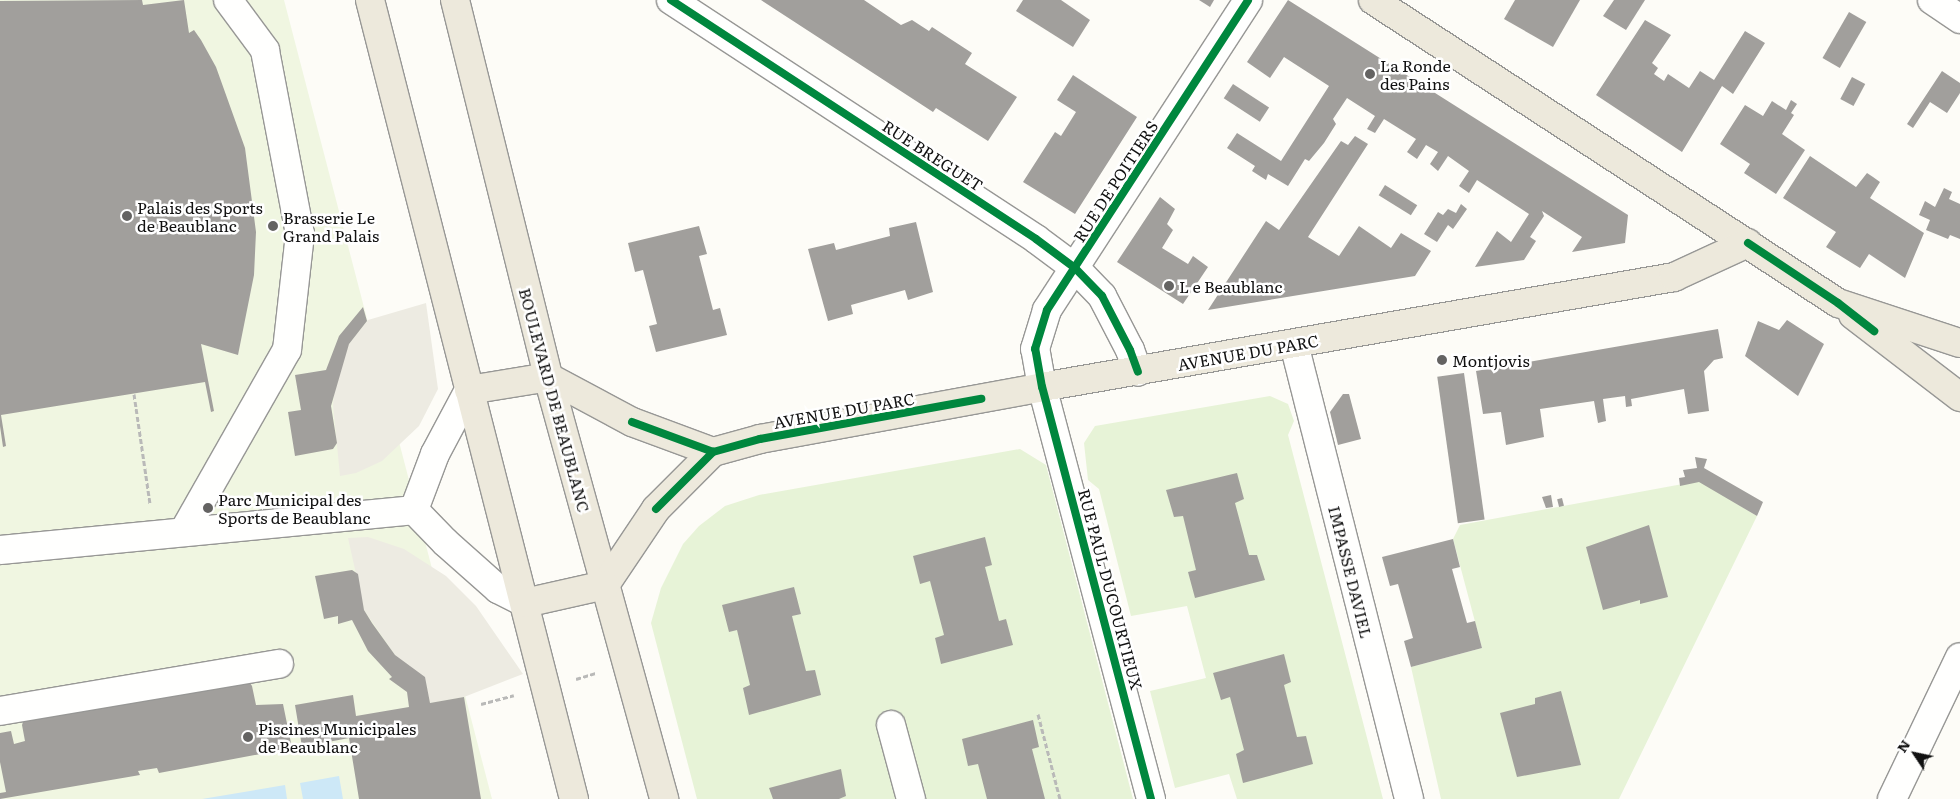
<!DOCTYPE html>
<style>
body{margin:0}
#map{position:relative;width:1960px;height:799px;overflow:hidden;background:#fdfcf7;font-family:Literata,serif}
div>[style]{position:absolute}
.green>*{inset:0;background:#e7f3d7}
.pitch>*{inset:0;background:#f0f6e1}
.plaza>*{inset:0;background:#edebe2}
.water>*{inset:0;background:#cde8f7}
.building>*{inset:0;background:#a19f9c;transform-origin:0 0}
.path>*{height:3px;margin-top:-1.5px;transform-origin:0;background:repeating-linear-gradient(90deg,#b9b9b8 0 5px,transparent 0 7.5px)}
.roads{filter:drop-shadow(1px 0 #979795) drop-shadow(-1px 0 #979795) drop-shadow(0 1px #979795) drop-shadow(0 -1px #979795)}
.minor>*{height:28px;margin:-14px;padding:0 14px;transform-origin:14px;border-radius:14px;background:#fffffe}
.major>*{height:28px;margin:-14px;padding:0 14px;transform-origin:14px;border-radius:14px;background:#ede9dc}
.cycleway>*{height:8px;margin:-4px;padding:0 4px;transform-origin:4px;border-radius:4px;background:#00873e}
.dots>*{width:14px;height:14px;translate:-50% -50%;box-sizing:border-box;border:2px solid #fff;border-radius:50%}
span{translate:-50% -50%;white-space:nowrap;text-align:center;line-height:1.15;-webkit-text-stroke:5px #fff;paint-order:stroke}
.poi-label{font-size:16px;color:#111}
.left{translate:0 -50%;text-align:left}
.street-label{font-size:16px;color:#111}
.north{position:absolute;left:1890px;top:729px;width:50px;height:50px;-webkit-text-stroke:4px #fff;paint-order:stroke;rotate:304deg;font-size:14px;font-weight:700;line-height:20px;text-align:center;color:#111}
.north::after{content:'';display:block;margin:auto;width:18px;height:22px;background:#111;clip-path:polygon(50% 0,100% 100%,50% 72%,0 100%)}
</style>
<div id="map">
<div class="green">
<i style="clip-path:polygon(1270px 396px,1288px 404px,1294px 421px,1288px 435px,1383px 799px,1237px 799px,1229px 774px,1175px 788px,1150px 691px,1206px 678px,1187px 606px,1131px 616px,1099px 489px,1088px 480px,1084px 443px,1095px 426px)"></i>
<i style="clip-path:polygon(1020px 449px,1046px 465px,1133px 799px,697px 799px,651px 623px,661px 588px,683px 544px,699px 526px,725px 506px,759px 495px)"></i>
<i style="clip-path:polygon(1699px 481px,1757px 516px,1619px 799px,1441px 799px,1411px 667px,1482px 648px,1453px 539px,1460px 525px)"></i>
</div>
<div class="pitch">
<i style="clip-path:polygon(0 0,284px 0,492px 799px,0 799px)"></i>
</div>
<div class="plaza">
<i style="clip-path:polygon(426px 303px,438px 389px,419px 426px,382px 461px,356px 473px,340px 476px,333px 405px,336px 380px,349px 344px,368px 320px)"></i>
<i style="clip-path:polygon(368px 537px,404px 549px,446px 576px,476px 606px,523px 674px,464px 697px,430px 703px,426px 684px,395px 655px,364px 610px,348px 538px)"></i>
</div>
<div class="water">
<i style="clip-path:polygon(339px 776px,343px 799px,303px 799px,300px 783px)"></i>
<i style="clip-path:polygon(285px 785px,287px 799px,202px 799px)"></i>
</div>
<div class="building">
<i style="clip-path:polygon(142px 0,143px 5px,184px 0,189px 33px,194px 30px,201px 40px,216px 67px,245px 148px,256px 232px,254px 275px,238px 355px,201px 344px,214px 411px,211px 412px,205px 382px,1px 415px,6px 446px,3px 447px,0 426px,0 1px)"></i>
<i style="clip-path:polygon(761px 0,864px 0,901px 25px,912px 20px,929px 31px,932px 27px,972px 53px,965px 64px,1017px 97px,988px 141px,936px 108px,933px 112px)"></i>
<i style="clip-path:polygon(1023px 0,1061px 0,1090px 20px,1073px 47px,1016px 11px)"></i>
<i style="clip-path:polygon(1199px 0,1214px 0,1210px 7px)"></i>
<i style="clip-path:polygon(1288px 0,1628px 215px,1625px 243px,1572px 252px,1582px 237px,1542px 211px,1544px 216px,1530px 237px,1536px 241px,1524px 260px,1475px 267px,1497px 231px,1511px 242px,1529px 214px,1477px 180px,1469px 193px,1459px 186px,1469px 171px,1448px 156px,1438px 171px,1430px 164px,1438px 152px,1426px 145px,1417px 159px,1407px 152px,1416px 139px,1384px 119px,1375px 133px,1367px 129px,1375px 116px,1347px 98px,1333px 119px,1336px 124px,1324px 143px,1309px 161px,1305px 159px,1288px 186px,1268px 174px,1266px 180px,1252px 171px,1255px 166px,1227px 148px,1237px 133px,1281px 161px,1329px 86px,1284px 57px,1270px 78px,1247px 62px)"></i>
<i style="clip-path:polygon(1515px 0,1580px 0,1553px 47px,1504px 19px)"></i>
<i style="clip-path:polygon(1614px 0,1645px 0,1626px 30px,1603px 16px)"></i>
<i style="left:1849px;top:12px;width:20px;height:53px;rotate:30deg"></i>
<i style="clip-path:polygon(1645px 20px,1671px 35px,1652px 63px,1658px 68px,1654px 74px,1664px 81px,1668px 74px,1689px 88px,1700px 71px,1714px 80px,1745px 31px,1765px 43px,1733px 94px,1722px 86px,1682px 152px,1596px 95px)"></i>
<i style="clip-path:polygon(1942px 71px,1960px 83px,1960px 93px,1947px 113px,1930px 102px,1913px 128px,1907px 124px)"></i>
<i style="clip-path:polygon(1073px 75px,1137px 117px,1075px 214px,1023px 182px,1055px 132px,1061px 136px,1076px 112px,1057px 100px)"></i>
<i style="left:1852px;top:77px;width:15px;height:25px;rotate:28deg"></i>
<i style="left:1233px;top:84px;width:43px;height:17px;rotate:33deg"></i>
<i style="clip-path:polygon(1791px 100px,1797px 104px,1791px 113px,1794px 115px,1782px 134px,1805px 150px,1776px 194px,1744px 173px,1750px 164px,1720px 144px,1745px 105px,1763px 116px,1772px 101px,1786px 110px)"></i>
<i style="clip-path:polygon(1355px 136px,1368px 144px,1308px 237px,1339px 256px,1359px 226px,1391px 248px,1401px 233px,1431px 251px,1415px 276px,1208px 310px,1266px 221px,1279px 230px,1341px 141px,1348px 145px)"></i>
<i style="clip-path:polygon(1810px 156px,1856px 187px,1867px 173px,1873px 177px,1880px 182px,1870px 198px,1924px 233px,1905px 278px,1869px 254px,1860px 268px,1826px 247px,1836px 232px,1783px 198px)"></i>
<i style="left:1385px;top:185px;width:38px;height:12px;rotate:32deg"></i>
<i style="clip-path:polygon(1944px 188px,1952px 192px,1949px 199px,1960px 204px,1960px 239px,1950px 235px,1948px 239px,1926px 230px,1930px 220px,1919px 215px,1925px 201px,1935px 207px)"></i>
<i style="clip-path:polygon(1160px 197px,1175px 209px,1167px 224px,1173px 230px,1162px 248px,1188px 264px,1193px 256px,1208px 267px,1183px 304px,1117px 262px)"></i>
<i style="clip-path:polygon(1461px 204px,1467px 209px,1453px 229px,1448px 225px,1437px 242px,1424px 234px,1438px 212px,1443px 215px,1448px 209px,1456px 213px)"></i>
<i style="clip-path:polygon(916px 222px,933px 292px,908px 300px,905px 290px,851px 305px,853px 314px,828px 321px,808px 249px,834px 243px,836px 250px,890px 236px,889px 228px)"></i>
<i style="clip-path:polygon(699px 226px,707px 254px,699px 256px,713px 310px,720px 308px,727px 335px,656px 352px,649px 326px,657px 324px,643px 270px,635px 272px,628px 243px)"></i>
<i style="clip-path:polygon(363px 307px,367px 321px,349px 344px,331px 406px,337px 443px,333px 449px,295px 456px,288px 412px,301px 410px,295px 375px,326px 370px,339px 336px)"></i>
<i style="clip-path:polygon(1787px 320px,1824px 344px,1798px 396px,1745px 356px,1758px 321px,1779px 330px)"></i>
<i style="clip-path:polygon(1718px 329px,1723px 358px,1714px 360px,1704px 371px,1709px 411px,1688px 414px,1684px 389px,1631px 399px,1632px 406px,1626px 407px,1625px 396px,1603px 399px,1606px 421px,1598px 423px,1594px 401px,1540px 409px,1544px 437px,1506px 445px,1501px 412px,1483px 414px,1476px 371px)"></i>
<i style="left:1464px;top:373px;width:148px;height:27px;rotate:82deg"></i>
<i style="clip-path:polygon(1343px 394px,1349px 394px,1361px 439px,1338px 445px,1330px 412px)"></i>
<i style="clip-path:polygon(1695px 457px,1707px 459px,1704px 468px,1763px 502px,1757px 516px,1699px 482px,1680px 486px,1679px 478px,1685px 477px,1683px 470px,1697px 468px)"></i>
<i style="clip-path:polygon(1237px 473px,1244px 499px,1235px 503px,1249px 555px,1257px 555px,1265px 580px,1195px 598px,1188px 572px,1196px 570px,1183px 516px,1174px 517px,1166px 490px)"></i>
<i style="clip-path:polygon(1551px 495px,1553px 507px,1546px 508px,1542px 497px)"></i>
<i style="left:1562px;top:498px;width:8px;height:5px;rotate:76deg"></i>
<i style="clip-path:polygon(1649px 525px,1668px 597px,1640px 604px,1640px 600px,1603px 610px,1586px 547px)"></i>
<i style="clip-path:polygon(985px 537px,992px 565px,985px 567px,999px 621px,1006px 619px,1013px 645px,941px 664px,935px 638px,944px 635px,930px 581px,920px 584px,913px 556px)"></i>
<i style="clip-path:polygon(1453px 539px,1460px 567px,1452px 569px,1467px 623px,1475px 621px,1482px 648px,1411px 667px,1404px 641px,1413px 638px,1398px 584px,1390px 586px,1382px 557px)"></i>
<i style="clip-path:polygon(352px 570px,358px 574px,364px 610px,372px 623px,395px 655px,425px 677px,430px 703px,464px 697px,481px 799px,359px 799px,349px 738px,302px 747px,295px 705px,353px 695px,356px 716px,409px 707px,407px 692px,389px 679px,392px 677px,368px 651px,352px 620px,338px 624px,338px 616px,324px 619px,315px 576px)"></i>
<i style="clip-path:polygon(794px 587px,801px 614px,792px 616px,806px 671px,815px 670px,821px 695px,749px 715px,743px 688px,750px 685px,737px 630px,729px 632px,722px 605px)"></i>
<i style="clip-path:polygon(1284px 654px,1291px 682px,1284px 685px,1297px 737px,1306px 736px,1313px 764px,1243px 783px,1236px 754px,1244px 750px,1230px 697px,1221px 700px,1213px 673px)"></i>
<i style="clip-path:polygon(248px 680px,252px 686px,256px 705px,283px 704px,292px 748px,159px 773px,157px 768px,138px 771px,140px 775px,0 799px,0 793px,6px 792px,0 762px,0 733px,11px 731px,14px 744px,25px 741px,22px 725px,24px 719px)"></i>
<i style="clip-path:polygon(1561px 691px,1581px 765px,1517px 777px,1500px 713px,1535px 704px,1535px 698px)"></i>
<i style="clip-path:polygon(1033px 720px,1039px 747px,1032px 749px,1045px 799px,987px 799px,978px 764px,968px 766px,962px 739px)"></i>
<i style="clip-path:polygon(841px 769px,846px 796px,839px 799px,773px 799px,769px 788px)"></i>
</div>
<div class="path">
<i style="left:134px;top:394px;width:111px;rotate:81.7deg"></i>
<i style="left:576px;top:679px;width:21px;rotate:-17deg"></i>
<i style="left:481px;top:704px;width:34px;rotate:-15deg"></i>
<i style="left:1038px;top:714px;width:88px;rotate:75.5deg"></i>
</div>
<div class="roads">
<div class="minor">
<i style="left:671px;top:0;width:436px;rotate:33.2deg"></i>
<i style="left:1036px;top:239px;width:49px;rotate:36.6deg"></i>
<i style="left:1075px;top:268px;width:39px;rotate:46deg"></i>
<i style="left:1102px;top:296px;width:61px;rotate:62.6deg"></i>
<i style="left:1130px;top:350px;width:23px;rotate:70deg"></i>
<i style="left:1932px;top:0;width:34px;rotate:34deg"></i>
<i style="left:1294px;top:344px;width:469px;rotate:75.8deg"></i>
<i style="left:469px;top:390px;width:72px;rotate:118deg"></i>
<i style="left:435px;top:454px;width:60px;rotate:110.6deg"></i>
<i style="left:414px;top:510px;width:45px;rotate:45.9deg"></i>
<i style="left:445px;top:542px;width:71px;rotate:41.6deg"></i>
<i style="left:498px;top:589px;width:30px;rotate:27deg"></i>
<i style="left:184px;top:531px;width:208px;rotate:-60.4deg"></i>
<i style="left:287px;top:350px;width:117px;rotate:-83.6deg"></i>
<i style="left:300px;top:234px;width:187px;rotate:-100.8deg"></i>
<i style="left:265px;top:50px;width:62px;rotate:-126.5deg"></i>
<i style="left:0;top:550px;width:416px;rotate:-5.5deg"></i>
<i style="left:0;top:711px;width:283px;rotate:-9.6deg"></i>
<i style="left:891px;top:725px;width:77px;rotate:74.9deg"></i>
<i style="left:1151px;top:799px;width:426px;rotate:-104.8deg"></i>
<i style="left:1042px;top:387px;width:39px;rotate:-100deg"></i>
<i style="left:1035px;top:349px;width:41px;rotate:-72.9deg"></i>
<i style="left:1047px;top:310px;width:369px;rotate:-57deg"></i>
<i style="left:1892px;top:799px;width:157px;rotate:-64.4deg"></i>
</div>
<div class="major">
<i style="left:370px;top:0;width:825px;rotate:75.68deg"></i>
<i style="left:455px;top:0;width:388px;rotate:76.1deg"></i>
<i style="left:548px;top:377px;width:438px;rotate:74.6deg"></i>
<i style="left:1373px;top:0;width:555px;rotate:33.09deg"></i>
<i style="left:1838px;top:303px;width:128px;rotate:18.2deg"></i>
<i style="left:1853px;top:315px;width:135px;rotate:37.5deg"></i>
<i style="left:548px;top:377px;width:95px;rotate:28.2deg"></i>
<i style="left:632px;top:422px;width:86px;rotate:20.3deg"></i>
<i style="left:469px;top:390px;width:80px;rotate:-9.3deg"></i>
<i style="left:605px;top:585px;width:92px;rotate:-56.1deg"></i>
<i style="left:656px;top:509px;width:81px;rotate:-45deg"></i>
<i style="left:713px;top:452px;width:49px;rotate:-15.5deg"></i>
<i style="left:760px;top:439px;width:287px;rotate:-10.4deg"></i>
<i style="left:1042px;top:387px;width:642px;rotate:-9.87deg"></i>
<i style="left:1674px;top:277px;width:81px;rotate:-24.7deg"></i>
<i style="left:525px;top:603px;width:82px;rotate:-12.7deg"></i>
</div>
</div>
<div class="cycleway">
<i style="left:671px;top:0;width:436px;rotate:33.2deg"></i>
<i style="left:1036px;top:239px;width:49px;rotate:36.6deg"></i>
<i style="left:1075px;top:268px;width:39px;rotate:46deg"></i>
<i style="left:1102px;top:296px;width:61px;rotate:62.6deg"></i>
<i style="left:1130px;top:350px;width:23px;rotate:70deg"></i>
<i style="left:1748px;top:243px;width:108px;rotate:33.7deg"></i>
<i style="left:1838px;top:303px;width:46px;rotate:37.9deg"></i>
<i style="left:632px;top:422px;width:86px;rotate:20.3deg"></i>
<i style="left:656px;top:509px;width:81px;rotate:-45deg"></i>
<i style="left:713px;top:452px;width:49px;rotate:-15.5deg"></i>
<i style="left:760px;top:439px;width:225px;rotate:-10.3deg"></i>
<i style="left:1151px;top:799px;width:426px;rotate:-104.8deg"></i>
<i style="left:1042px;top:387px;width:39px;rotate:-100deg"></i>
<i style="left:1035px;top:349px;width:41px;rotate:-72.9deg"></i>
<i style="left:1047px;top:310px;width:369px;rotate:-57deg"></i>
</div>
<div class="dots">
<i style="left:1370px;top:74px;background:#646362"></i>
<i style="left:127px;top:216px;background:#646362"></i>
<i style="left:273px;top:226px;background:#646362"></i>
<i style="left:1169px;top:286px;background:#646362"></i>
<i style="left:1442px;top:360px;background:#646362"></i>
<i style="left:208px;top:508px;background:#646362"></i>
<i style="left:248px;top:737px;background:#646362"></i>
</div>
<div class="poi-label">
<span class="left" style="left:1380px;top:74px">La Ronde<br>des Pains</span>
<span class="left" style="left:137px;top:216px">Palais des Sports<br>de Beaublanc</span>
<span class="left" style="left:283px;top:226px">Brasserie Le<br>Grand Palais</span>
<span class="left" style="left:1179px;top:286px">L e Beaublanc</span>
<span class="left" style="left:1452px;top:360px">Montjovis</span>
<span class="left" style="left:218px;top:508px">Parc Municipal des<br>Sports de Beaublanc</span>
<span class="left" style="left:258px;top:737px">Piscines Municipales<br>de Beaublanc</span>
</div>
<div class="street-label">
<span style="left:933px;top:155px;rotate:33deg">RUE BREGUET</span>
<span style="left:1115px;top:181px;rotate:-57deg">RUE DE POITIERS</span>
<span style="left:1248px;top:352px;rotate:-10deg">AVENUE DU PARC</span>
<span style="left:555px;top:400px;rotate:75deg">BOULEVARD DE BEAUBLANC</span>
<span style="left:844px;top:410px;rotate:-10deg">AVENUE DU PARC</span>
<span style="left:1351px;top:572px;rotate:76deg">IMPASSE DAVIEL</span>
<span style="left:1111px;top:589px;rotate:75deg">RUE PAUL DUCOURTIEUX</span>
</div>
<div class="north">N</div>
</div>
